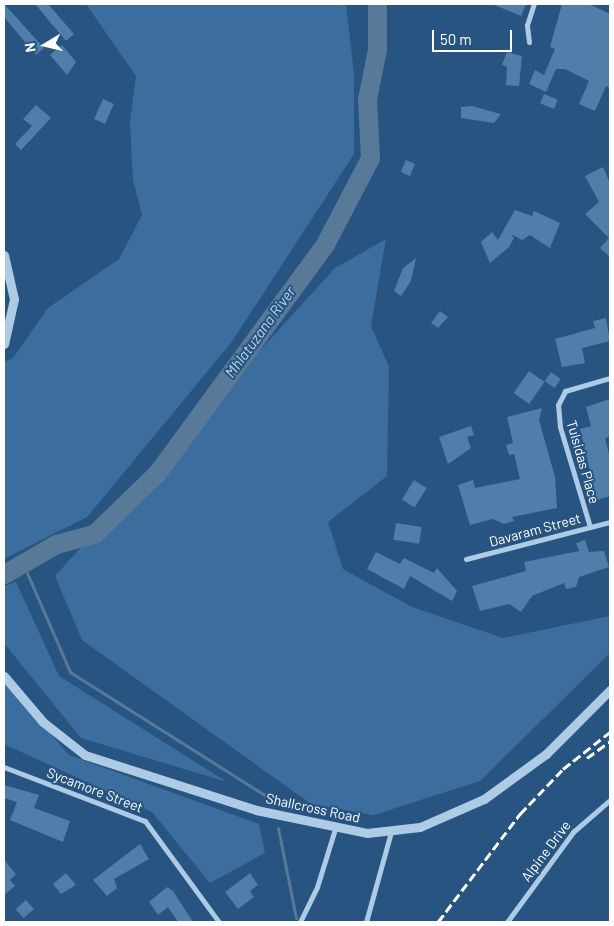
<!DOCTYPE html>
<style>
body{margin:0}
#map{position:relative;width:614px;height:926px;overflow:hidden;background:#275481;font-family:Barlow,sans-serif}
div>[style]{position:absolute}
.green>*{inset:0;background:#3b6e9f}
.stream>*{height:3px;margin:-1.5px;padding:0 1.5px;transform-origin:1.5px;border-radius:1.5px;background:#597999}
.river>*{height:19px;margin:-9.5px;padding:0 9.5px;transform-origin:9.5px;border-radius:9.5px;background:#597999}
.building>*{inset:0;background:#4f7eaa;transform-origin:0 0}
.minor>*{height:5px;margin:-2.5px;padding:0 2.5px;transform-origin:2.5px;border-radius:2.5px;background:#aecbe6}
.tertiary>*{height:9px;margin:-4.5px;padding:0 4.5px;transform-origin:4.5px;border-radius:4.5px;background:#aecbe6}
.rail>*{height:3px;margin-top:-1.5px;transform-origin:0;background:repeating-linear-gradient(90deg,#fff 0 9px,transparent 0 13px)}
span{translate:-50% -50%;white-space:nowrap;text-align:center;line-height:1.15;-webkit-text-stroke:4px #275481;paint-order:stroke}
.street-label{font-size:14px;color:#fff}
.water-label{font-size:15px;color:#bad5ee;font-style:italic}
.frame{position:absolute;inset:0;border:5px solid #fff;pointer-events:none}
.north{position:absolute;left:20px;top:20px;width:50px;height:50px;-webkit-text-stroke:4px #275481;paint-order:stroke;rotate:261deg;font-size:14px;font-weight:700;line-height:20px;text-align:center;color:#fff}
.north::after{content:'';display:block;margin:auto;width:18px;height:22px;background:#fff;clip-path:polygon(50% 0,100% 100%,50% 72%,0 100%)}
.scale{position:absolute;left:432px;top:30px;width:80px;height:22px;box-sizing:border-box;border:2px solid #fff;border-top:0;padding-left:6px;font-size:15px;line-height:18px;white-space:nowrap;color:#fff;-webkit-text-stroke:4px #275481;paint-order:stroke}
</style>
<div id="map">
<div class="green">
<i style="clip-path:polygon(86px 4px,346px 4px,354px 74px,354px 154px,231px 343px,87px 517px,4px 559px,4px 362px,13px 358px,48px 308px,119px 259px,142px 215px,133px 180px,130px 123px,136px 76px)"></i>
<i style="clip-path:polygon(386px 239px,371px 326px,389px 367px,387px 476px,328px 522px,343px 569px,412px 607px,503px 638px,610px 616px,610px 653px,480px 781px,374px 815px,311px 804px,82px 640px,55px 576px,335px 268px)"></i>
<i style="clip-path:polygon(16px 582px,59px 676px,227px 782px,81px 738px,4px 643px,4px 586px)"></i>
<i style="clip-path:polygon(4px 679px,69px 755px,259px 824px,265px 853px,210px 883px,152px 812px,4px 744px)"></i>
</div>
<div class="stream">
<i style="left:24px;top:566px;width:116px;rotate:66.5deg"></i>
<i style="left:70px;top:672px;width:251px;rotate:32.3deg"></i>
<i style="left:278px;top:828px;width:92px;rotate:78.7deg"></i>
</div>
<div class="river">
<i style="left:4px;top:574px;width:60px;rotate:-30deg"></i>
<i style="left:56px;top:544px;width:39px;rotate:-15deg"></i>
<i style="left:94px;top:534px;width:88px;rotate:-44.1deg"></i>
<i style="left:157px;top:473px;width:284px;rotate:-53.7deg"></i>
<i style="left:325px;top:244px;width:97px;rotate:-62.4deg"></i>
<i style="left:370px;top:158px;width:59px;rotate:-92.9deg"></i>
<i style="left:367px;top:99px;width:51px;rotate:-78.7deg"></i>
<i style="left:377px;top:49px;width:45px;rotate:-90deg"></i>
</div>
<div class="building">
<i style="clip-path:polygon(4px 4px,44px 48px,36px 55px,4px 17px)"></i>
<i style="clip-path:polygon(35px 4px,48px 4px,74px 34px,66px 41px)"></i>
<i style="clip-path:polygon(492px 4px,526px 4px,521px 16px)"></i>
<i style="clip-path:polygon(562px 4px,589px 4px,610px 14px,610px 88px,606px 86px,595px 111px,579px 104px,589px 81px,565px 69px,556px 69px,546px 92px,529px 84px,535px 70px,544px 75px,555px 49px,550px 47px)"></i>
<i style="clip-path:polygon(62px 45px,76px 62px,67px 75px,50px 55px)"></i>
<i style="clip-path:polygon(507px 52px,522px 56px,519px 86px,506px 85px,507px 67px,502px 65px)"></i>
<i style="left:544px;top:94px;width:15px;height:10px;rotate:23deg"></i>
<i style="left:103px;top:99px;width:12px;height:22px;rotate:24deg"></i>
<i style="clip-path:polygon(36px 105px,51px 118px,21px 150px,15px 144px,32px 126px,23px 119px)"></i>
<i style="clip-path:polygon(472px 106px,500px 114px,500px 115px,494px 123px,461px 118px,461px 107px)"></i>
<i style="left:406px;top:160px;width:10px;height:13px;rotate:24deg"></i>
<i style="clip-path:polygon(603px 167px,610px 183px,610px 257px,600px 248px,609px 238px,585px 214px,599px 202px,585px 176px)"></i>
<i style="clip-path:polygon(515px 210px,532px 216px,534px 211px,560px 223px,550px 248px,530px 235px,522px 240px,511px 234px,514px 238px,509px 247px,490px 263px,481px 242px,492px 232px,498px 240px)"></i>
<i style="clip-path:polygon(416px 258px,411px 281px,401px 296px,394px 291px,403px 268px)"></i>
<i style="clip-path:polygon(440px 311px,448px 317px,438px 328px,431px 323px)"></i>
<i style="clip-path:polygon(606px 318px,610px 341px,582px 348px,585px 363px,562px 367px,555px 339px,595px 328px,593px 321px)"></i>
<i style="left:529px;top:371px;width:19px;height:27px;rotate:35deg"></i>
<i style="left:551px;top:372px;width:12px;height:11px;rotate:35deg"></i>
<i style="clip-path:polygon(610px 399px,610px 437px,605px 438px,610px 458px,610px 496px,597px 500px,580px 429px,591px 426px,586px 407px)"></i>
<i style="clip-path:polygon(542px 408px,539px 420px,555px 477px,557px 508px,512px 517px,514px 521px,504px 524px,493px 519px,470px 525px,458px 485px,473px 480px,475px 488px,520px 479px,514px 454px,509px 455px,506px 445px,513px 443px,507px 417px)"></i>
<i style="clip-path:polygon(471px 426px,474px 435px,467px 437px,471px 448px,448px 464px,439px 437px)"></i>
<i style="left:414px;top:480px;width:15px;height:23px;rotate:32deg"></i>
<i style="left:396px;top:523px;width:26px;height:17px;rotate:9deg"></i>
<i style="clip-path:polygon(585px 540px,589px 552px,604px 551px,609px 567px,579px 577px,576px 587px,566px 589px,564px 583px,532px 596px,521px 612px,509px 604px,480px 611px,472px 586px,526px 571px,524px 562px,579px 551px,576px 543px)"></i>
<i style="clip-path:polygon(376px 552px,400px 564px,404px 558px,434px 573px,437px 568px,457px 591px,452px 601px,410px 576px,404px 589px,367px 569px)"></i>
<i style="clip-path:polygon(4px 785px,39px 795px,34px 808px,70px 821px,63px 842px,10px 820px,17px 802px,4px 798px)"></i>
<i style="clip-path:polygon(140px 844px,149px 859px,114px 879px,117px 888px,107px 896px,93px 880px)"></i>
<i style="clip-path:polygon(4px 860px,16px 874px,10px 880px,15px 886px,4px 895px)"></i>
<i style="clip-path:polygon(66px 873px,76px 885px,61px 894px,53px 884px)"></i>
<i style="clip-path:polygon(250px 873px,258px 885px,250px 891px,254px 897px,238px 909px,225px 892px)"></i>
<i style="clip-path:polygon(167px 887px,173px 891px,193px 922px,178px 922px,168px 907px,158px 915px,154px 909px,149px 902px)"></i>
<i style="left:26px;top:900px;width:12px;height:14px;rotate:48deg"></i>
</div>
<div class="minor">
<i style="left:529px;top:42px;width:17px;rotate:-97deg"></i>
<i style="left:527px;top:25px;width:22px;rotate:-72deg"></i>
<i style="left:590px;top:527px;width:104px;rotate:-106.7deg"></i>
<i style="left:560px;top:427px;width:22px;rotate:-95deg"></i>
<i style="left:558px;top:405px;width:16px;rotate:-63deg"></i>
<i style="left:565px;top:391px;width:47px;rotate:-16.1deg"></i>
<i style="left:466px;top:559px;width:149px;rotate:-14.4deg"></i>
<i style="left:4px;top:767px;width:151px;rotate:21deg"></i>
<i style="left:145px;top:821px;width:125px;rotate:53.8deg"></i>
<i style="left:300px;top:922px;width:39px;rotate:-64deg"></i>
<i style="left:317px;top:887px;width:61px;rotate:-72.8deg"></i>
<i style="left:366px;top:922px;width:93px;rotate:-74.5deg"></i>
<i style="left:507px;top:922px;width:112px;rotate:-53.7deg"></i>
<i style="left:573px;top:832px;width:49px;rotate:-40.9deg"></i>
</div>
<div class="tertiary">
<i style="left:4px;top:255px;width:45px;rotate:77.2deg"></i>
<i style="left:14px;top:299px;width:46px;rotate:102.5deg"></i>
<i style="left:4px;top:676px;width:60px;rotate:49.7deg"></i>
<i style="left:43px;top:722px;width:53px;rotate:38.2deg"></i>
<i style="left:85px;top:755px;width:180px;rotate:17.8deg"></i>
<i style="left:256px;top:810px;width:113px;rotate:11.7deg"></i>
<i style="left:367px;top:833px;width:53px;rotate:-6.5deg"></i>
<i style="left:420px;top:827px;width:70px;rotate:-23.6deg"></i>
<i style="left:484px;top:799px;width:77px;rotate:-36deg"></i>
<i style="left:546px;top:754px;width:91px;rotate:-45deg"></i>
</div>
<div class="rail">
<i style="left:587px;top:758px;width:29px;rotate:-36deg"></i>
<i style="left:438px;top:922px;width:136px;rotate:-52.8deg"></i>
<i style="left:520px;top:814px;width:62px;rotate:-46.3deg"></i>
<i style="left:563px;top:769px;width:60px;rotate:-38.2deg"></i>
</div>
<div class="street-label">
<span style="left:583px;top:462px;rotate:74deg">Tulsidas Place</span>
<span style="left:535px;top:530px;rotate:-15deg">Davaram Street</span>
<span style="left:95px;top:790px;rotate:21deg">Sycamore Street</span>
<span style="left:313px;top:808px;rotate:12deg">Shallcross Road</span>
<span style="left:546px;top:851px;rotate:-53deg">Alpine Drive</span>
</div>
<div class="water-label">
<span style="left:260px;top:332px;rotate:-54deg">Mhlatuzana River</span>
</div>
<div class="frame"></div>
<div class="north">N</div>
<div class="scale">50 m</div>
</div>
